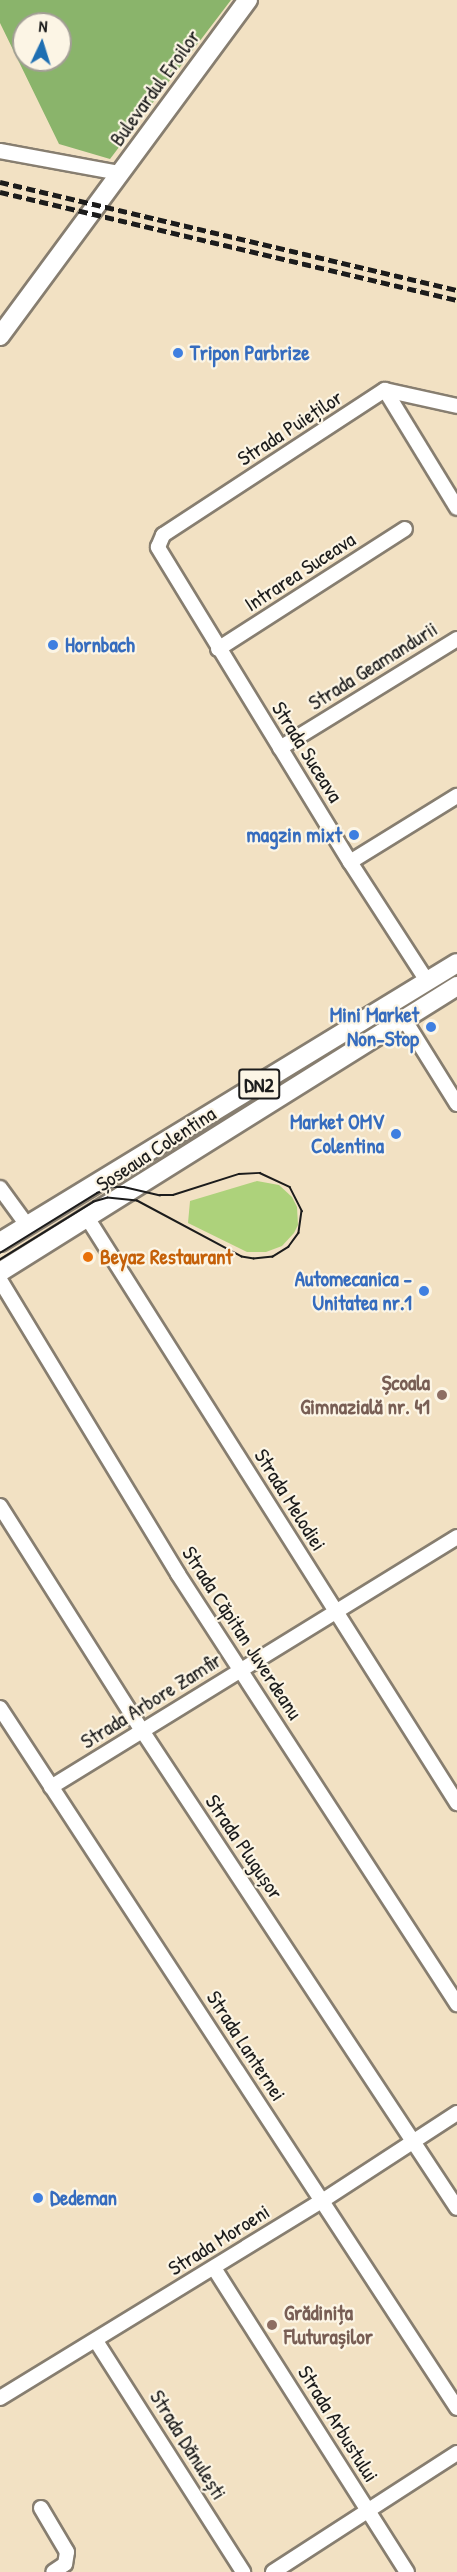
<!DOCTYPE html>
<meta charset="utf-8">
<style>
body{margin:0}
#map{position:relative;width:457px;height:2572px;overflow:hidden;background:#f2e1c3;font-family:"Patrick Hand",sans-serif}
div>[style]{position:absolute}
.green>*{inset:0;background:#add27b}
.forest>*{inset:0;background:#8ab46b}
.roads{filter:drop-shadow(2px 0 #877e70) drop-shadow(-2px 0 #877e70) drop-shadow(0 2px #877e70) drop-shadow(0 -2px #877e70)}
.minor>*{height:14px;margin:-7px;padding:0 7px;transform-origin:7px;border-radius:7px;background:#fff}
.major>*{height:18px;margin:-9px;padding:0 9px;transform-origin:9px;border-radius:9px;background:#fff}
.tram>*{height:1.5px;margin:-0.75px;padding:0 0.75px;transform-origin:0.75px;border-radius:0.75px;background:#1c1c1c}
.rail>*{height:4.5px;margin-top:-2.25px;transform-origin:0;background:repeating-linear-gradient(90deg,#1c1c1c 0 9px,transparent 0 13.5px)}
.dots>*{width:16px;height:16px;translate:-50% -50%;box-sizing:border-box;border:3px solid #fcf5e5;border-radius:50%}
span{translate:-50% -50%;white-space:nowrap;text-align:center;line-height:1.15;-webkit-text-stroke:4.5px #fcf5e5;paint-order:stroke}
.shield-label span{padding:2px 4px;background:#fcf5e5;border:2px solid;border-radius:4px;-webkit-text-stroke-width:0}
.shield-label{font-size:20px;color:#1c1c1c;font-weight:700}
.street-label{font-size:21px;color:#1c1c1c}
.shop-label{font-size:21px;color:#366cbe;font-weight:700}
.left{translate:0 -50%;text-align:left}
.right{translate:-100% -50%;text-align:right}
.food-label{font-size:21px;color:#c56008;font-weight:700}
.education-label{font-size:21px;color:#785e54;font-weight:700}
.north{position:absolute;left:12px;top:12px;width:60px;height:60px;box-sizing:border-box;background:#fcf5e5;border:2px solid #a29e95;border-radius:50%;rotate:4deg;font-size:16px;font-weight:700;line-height:24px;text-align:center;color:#1c1c1c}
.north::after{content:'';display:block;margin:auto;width:21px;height:27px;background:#1f6fb2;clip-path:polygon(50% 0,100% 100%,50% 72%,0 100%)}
</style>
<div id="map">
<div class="green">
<i style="clip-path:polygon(257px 1181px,279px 1185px,292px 1197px,297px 1207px,298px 1225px,294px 1233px,282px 1246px,266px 1252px,247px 1252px,188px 1223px,190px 1201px)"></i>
</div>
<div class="forest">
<i style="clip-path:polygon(evenodd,0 0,231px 0,110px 159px,59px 144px,0 23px,0 0,24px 24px,60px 24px,60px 60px,24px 60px,24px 24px)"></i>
</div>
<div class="roads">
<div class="minor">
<i style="left:0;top:151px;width:122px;rotate:10.4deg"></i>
<i style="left:385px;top:390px;width:138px;rotate:58.6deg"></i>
<i style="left:218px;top:649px;width:222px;rotate:-32.7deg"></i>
<i style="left:280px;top:748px;width:208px;rotate:-31.6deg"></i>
<i style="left:350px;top:862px;width:126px;rotate:-31.7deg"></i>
<i style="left:427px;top:981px;width:142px;rotate:-122.9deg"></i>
<i style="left:350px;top:862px;width:369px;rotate:-121.4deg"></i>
<i style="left:158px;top:547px;width:13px;rotate:-67deg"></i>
<i style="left:163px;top:535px;width:265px;rotate:-33.2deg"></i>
<i style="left:385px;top:390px;width:74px;rotate:12.5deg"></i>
<i style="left:404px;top:1019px;width:100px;rotate:58.1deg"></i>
<i style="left:0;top:1188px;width:46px;rotate:53.9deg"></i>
<i style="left:88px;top:1219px;width:691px;rotate:57.71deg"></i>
<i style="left:0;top:1280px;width:344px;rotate:58.8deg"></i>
<i style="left:178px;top:1574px;width:513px;rotate:57.02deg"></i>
<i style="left:0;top:1506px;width:267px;rotate:57.7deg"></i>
<i style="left:143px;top:1732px;width:570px;rotate:56.59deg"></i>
<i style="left:0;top:1708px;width:836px;rotate:56.86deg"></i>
<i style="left:51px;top:1787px;width:477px;rotate:-31.6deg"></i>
<i style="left:214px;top:2268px;width:360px;rotate:57.6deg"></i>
<i style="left:96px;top:2341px;width:274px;rotate:57.5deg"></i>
<i style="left:0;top:2398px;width:377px;rotate:-31.5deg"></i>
<i style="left:322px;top:2201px;width:161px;rotate:-33.1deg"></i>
<i style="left:41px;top:2508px;width:51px;rotate:59.4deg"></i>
<i style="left:67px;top:2552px;width:12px;rotate:99deg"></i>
<i style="left:65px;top:2564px;width:14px;rotate:146deg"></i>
<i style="left:273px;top:2572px;width:219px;rotate:-32.9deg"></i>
</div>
<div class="major">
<i style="left:0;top:336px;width:418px;rotate:-53.6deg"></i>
<i style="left:0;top:1242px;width:535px;rotate:-31.4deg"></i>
<i style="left:0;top:1272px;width:539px;rotate:-32.04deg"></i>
</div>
</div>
<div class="tram">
<i style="left:0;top:1253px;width:114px;rotate:-31.7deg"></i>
<i style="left:97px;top:1193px;width:16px;rotate:-22deg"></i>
<i style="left:112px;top:1187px;width:12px"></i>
<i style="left:124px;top:1187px;width:37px;rotate:13deg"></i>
<i style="left:160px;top:1195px;width:13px"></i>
<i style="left:173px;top:1195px;width:69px;rotate:-17.7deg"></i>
<i style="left:239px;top:1174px;width:21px;rotate:-3deg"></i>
<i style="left:260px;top:1173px;width:33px;rotate:25deg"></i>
<i style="left:290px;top:1187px;width:27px;rotate:63deg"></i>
<i style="left:302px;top:1211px;width:22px;rotate:98deg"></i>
<i style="left:299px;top:1233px;width:17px;rotate:126deg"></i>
<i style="left:289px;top:1247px;width:19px;rotate:148deg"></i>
<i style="left:273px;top:1257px;width:19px;rotate:174deg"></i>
<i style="left:254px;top:1259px;width:12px;rotate:-171deg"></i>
<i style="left:242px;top:1257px;width:119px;rotate:-151.9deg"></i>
<i style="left:137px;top:1201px;width:29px;rotate:-174deg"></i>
<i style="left:108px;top:1198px;width:15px;rotate:164deg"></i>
<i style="left:94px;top:1202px;width:110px;rotate:148.3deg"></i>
</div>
<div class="rail">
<i style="left:0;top:182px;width:470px;rotate:13.3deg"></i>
<i style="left:0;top:192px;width:470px;rotate:13.3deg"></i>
</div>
<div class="dots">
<i style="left:178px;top:353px;background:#3f7fe0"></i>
<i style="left:53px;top:645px;background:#3f7fe0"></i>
<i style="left:354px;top:835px;background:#3f7fe0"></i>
<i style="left:431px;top:1027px;background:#3f7fe0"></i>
<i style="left:396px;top:1134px;background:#3f7fe0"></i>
<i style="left:88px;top:1257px;background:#e8710a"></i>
<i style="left:424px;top:1291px;background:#3f7fe0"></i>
<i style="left:442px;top:1395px;background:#8d6e63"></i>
<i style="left:38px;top:2198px;background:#3f7fe0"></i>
<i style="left:272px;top:2325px;background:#8d6e63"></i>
</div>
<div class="shield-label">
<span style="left:259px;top:1084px">DN2</span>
</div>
<div class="street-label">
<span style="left:155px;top:88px;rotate:-54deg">Bulevardul Eroilor</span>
<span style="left:290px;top:428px;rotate:-33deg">Strada Puieților</span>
<span style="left:300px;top:572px;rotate:-33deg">Intrarea Suceava</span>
<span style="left:373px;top:666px;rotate:-32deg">Strada Geamandurii</span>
<span style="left:307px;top:752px;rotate:58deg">Strada Suceava</span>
<span style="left:156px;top:1149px;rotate:-33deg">Șoseaua Colentina</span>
<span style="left:290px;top:1500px;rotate:58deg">Strada Melodiei</span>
<span style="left:242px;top:1633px;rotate:57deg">Strada Căpitan Juverdeanu</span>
<span style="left:151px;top:1701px;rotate:-32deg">Strada Arbore Zamfir</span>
<span style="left:244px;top:1847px;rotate:56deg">Strada Plugușor</span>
<span style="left:246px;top:2046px;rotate:57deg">Strada Lanternei</span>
<span style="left:219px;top:2240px;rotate:-32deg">Strada Moroeni</span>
<span style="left:338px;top:2424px;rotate:58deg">Strada Arbustului</span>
<span style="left:188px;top:2445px;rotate:58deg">Strada Dănulești</span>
</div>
<div class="shop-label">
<span class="left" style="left:190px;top:353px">Tripon Parbrize</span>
<span class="left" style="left:65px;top:645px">Hornbach</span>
<span class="right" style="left:342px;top:835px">magzin mixt</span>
<span class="right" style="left:419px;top:1027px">Mini Market<br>Non-Stop</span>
<span class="right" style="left:384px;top:1134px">Market OMV<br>Colentina</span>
<span class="right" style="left:412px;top:1291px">Automecanica -<br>Unitatea nr.1</span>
<span class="left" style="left:50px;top:2198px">Dedeman</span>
</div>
<div class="food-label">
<span class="left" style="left:100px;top:1257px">Beyaz Restaurant</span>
</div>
<div class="education-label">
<span class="right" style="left:430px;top:1395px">Școala<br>Gimnazială nr. 41</span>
<span class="left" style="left:284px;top:2325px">Grădinița<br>Fluturașilor</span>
</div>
<div class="north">N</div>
</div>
